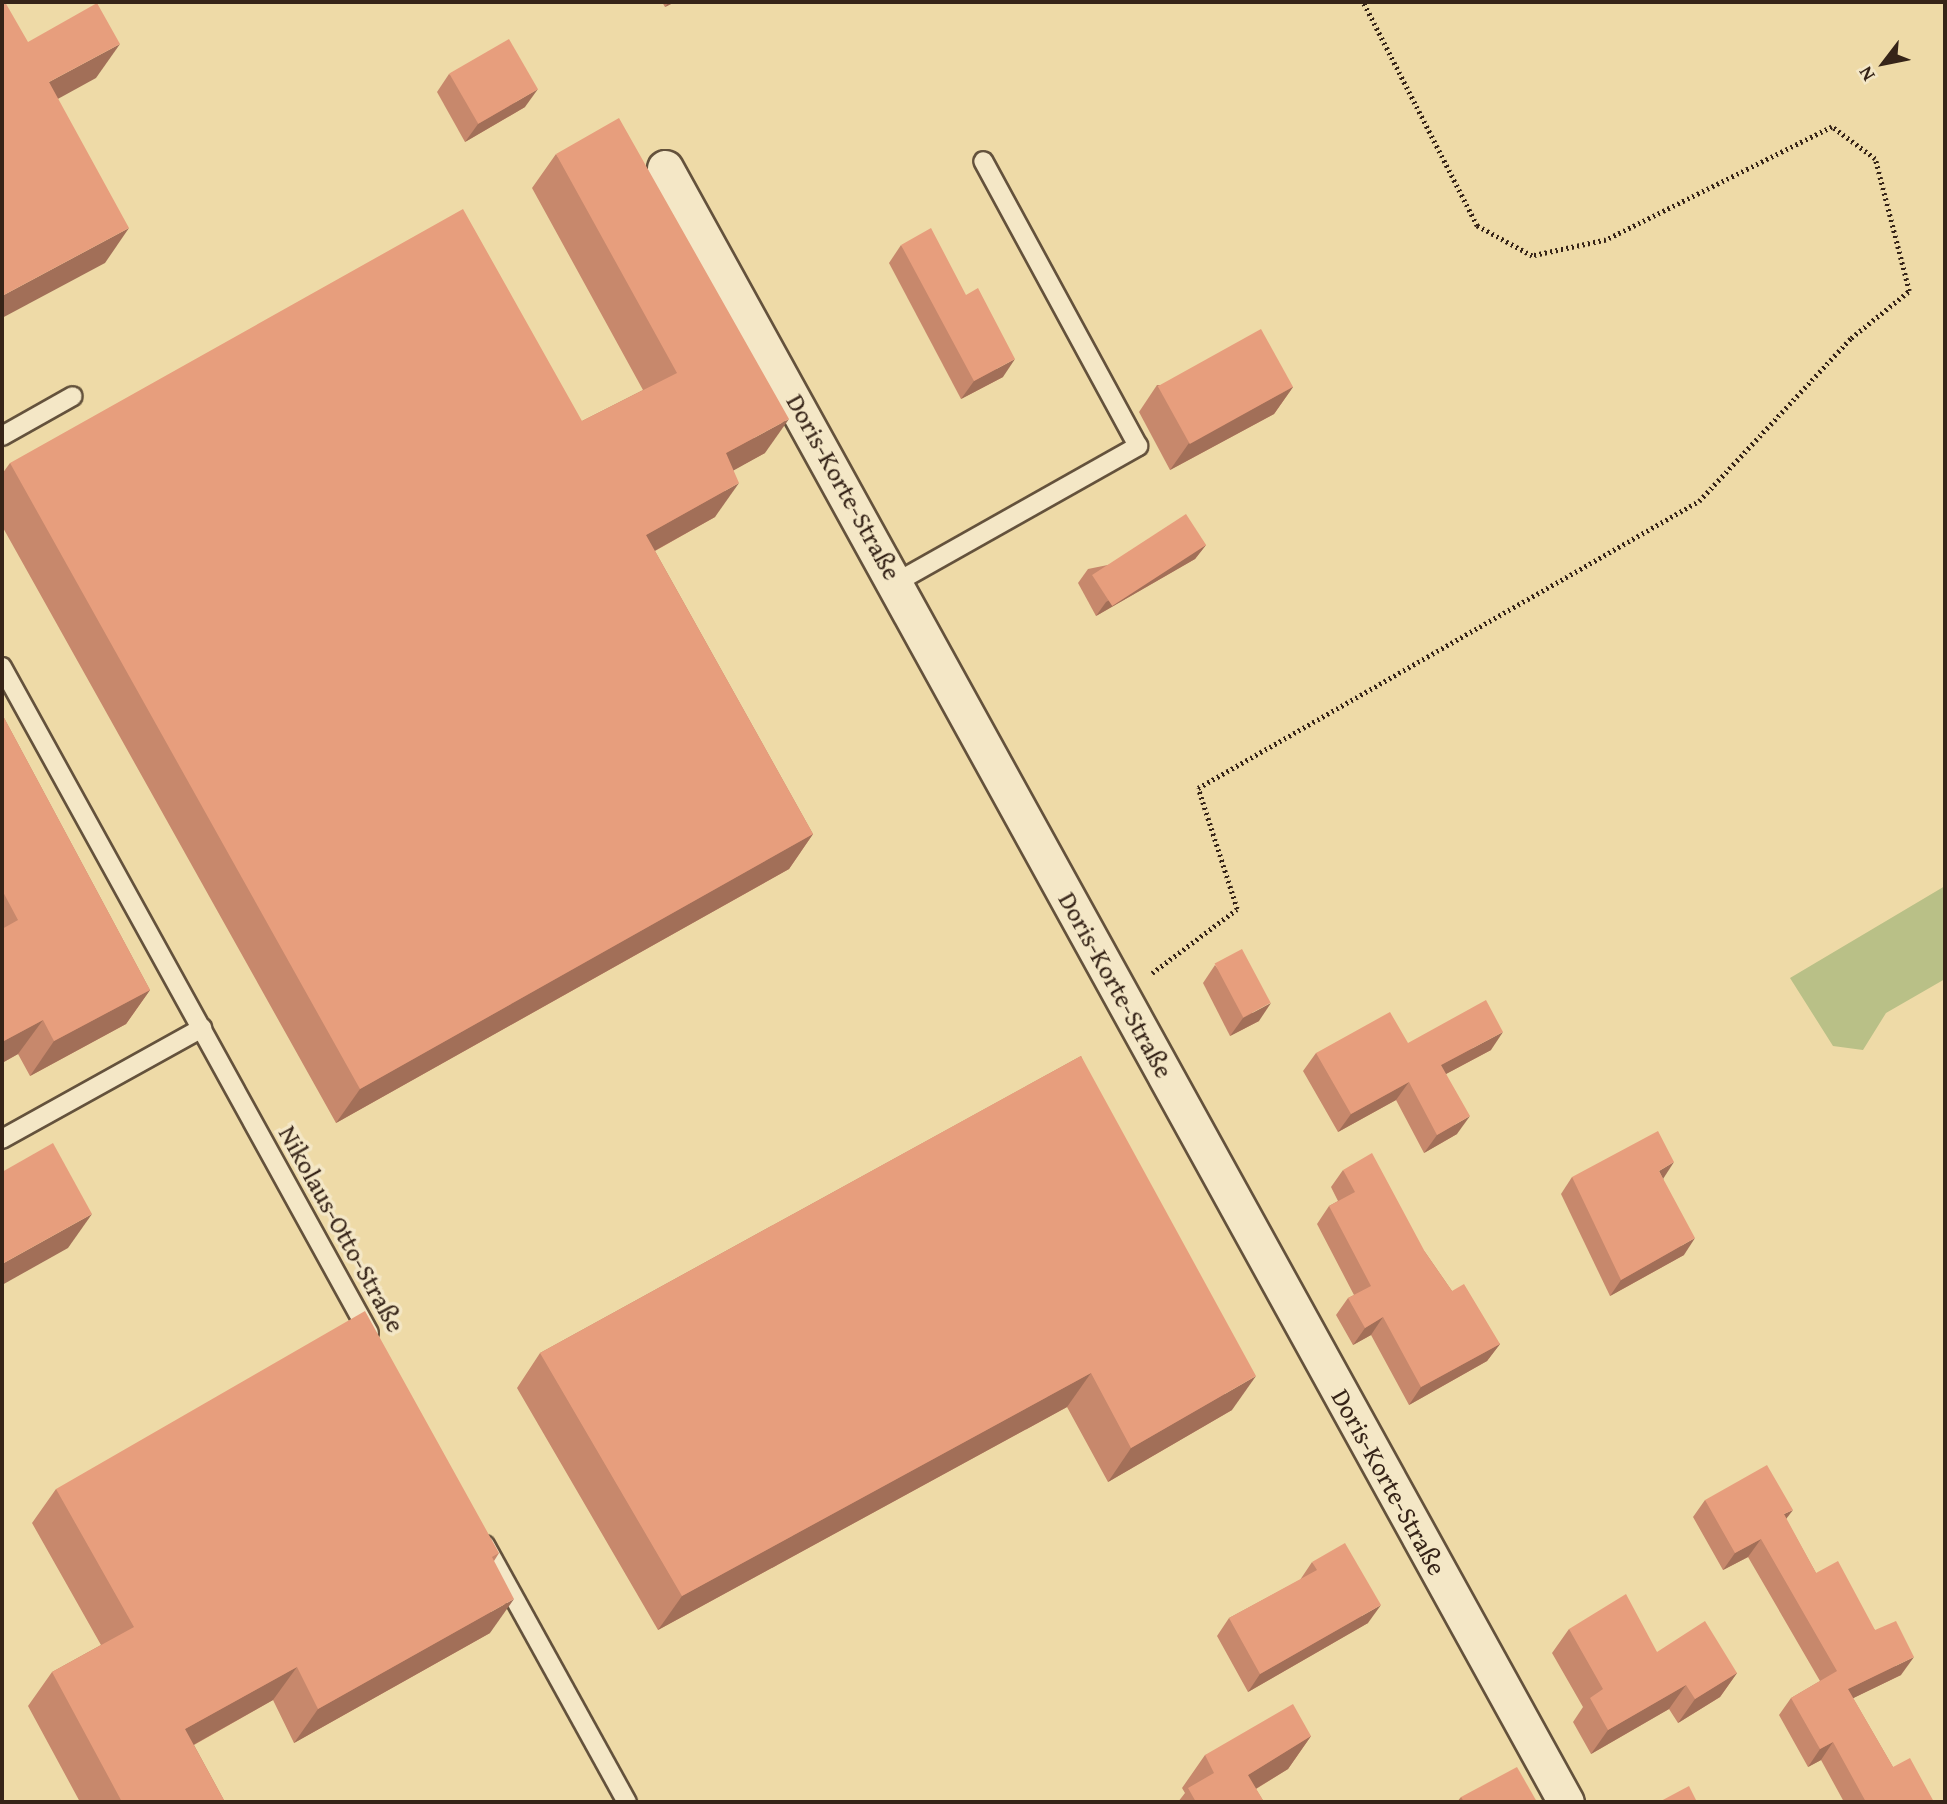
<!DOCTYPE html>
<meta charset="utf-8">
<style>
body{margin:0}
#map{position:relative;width:1947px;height:1804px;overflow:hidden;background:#eedaa7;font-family:"Gentium Book Plus",serif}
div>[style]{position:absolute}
.green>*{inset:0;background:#b9c087}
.path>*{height:4.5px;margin-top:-2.25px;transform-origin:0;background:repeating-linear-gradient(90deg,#362418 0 2px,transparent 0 5.5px)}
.roads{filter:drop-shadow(2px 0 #64523c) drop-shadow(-2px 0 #64523c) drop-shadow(0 2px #64523c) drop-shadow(0 -2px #64523c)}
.service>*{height:18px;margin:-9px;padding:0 9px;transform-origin:9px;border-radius:9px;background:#f4e7c6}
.minor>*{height:35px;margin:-17.5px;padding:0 17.5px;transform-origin:17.5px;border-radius:17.5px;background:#f4e7c6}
.wall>*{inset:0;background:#c7886c}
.shaded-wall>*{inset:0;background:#a26f58}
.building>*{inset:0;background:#e79e7d;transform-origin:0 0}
span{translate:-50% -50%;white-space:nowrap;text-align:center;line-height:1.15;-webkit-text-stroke:7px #f4e7c6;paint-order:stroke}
.street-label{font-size:26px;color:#362418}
.frame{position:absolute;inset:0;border:4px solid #362418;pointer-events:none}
.north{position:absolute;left:1849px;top:28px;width:70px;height:70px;-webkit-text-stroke:5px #f4e7c6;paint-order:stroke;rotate:238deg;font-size:19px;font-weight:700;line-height:28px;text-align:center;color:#362418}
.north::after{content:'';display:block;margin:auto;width:24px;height:32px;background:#362418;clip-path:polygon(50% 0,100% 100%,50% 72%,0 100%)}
</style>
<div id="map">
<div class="green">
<i style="clip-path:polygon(1945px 886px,1945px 979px,1886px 1013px,1863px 1050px,1833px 1046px,1790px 978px)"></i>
</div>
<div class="path">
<i style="left:1152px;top:973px;width:106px;rotate:-37deg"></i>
<i style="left:1237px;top:909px;width:127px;rotate:-107.9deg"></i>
<i style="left:1198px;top:788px;width:577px;rotate:-29.81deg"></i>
<i style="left:1699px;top:501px;width:223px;rotate:-47deg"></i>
<i style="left:1851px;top:338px;width:75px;rotate:-39deg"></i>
<i style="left:1909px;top:291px;width:136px;rotate:-104.4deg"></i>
<i style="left:1875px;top:159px;width:54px;rotate:-143.3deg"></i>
<i style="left:1832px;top:127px;width:253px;rotate:153.4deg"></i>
<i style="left:1606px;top:240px;width:76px;rotate:167.8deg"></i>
<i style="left:1532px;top:256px;width:63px;rotate:-151.4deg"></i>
<i style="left:1477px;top:226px;width:251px;rotate:-117deg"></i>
</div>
<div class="roads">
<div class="service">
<i style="left:2px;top:436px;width:81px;rotate:-29.4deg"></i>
<i style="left:897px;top:582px;width:277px;rotate:-29.4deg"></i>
<i style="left:1138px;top:446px;width:324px;rotate:-118.5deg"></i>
<i style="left:2px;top:667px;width:760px;rotate:61.14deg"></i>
<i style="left:2px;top:1139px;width:229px;rotate:-29deg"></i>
<i style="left:485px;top:1545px;width:294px;rotate:61.1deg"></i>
</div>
<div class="minor">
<i style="left:665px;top:168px;width:1866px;rotate:61.13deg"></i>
</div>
</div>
<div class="wall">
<i style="clip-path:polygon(662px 2px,675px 2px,665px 7px)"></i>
<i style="clip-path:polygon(449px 74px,525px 107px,465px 142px,437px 92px)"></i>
<i style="clip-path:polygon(556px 154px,765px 453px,733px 470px,715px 517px,655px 551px,813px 834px,789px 869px,336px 1123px,2px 526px,2px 474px,10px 463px,582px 421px,643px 390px,532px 188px)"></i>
<i style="clip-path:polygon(901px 245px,1003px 377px,961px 399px,889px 263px)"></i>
<i style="clip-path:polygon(1157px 385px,1293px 387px,1274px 414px,1170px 470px,1139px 412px)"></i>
<i style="clip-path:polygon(1206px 545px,1195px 559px,1096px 616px,1078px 583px,1088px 569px)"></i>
<i style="clip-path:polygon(2px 714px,150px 990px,126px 1024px,30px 1076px,18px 1054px,2px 1063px)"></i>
<i style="clip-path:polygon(1215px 965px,1259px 1021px,1230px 1036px,1203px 983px)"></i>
<i style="clip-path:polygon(1408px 1043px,1491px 1050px,1446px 1074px,1457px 1134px,1424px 1153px,1396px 1100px,1338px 1132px,1303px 1071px,1316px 1053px)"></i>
<i style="clip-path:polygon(1081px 1056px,1232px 1410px,1108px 1482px,1067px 1407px,658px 1630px,517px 1388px,540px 1353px)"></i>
<i style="clip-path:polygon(1343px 1170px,1425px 1252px,1452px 1291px,1500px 1344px,1487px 1361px,1409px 1405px,1371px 1335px,1353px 1345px,1336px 1315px,1348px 1298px,1354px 1295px,1317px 1224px,1329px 1206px,1338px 1201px,1331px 1187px)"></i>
<i style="clip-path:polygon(1572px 1177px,1663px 1178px,1684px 1255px,1610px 1296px,1561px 1194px)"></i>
<i style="clip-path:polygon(56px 1489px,499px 1553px,494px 1561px,490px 1633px,294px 1743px,273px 1700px,194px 1745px,225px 1802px,80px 1802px,28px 1706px,52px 1672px,101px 1645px,32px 1523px)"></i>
<i style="clip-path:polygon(1705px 1500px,1786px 1519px,1816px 1573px,1875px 1630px,1901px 1675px,1853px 1698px,1893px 1767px,1934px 1802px,1844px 1802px,1821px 1760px,1808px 1767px,1779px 1715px,1791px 1698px,1820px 1681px,1748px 1557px,1723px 1570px,1693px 1517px)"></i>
<i style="clip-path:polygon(1312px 1562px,1368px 1623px,1248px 1692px,1217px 1636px,1229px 1618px,1300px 1580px)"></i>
<i style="clip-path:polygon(1569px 1629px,1657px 1652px,1737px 1673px,1720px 1697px,1678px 1723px,1669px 1709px,1591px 1754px,1573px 1722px,1583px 1707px,1552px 1653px)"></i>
<i style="clip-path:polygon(1311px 1736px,1288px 1769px,1256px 1789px,1264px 1802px,1178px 1802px,1185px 1793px,1182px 1788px,1205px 1755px)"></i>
<i style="clip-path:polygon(1461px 1797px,1537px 1802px,1457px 1802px)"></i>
</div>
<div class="shaded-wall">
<i style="clip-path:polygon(669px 2px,675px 2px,665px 7px)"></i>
<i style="clip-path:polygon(120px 44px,96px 78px,25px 117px,49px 82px)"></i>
<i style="clip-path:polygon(538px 89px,525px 107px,465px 142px,478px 124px)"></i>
<i style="clip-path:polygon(129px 228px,105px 263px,2px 318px,2px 296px)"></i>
<i style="clip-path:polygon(1015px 359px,1003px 377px,961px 399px,974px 381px)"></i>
<i style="clip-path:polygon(1293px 387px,1274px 414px,1170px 470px,1189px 443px)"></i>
<i style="clip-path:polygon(789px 419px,765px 453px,702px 488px,726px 453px)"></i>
<i style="clip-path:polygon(739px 483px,715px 517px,622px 569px,646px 535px)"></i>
<i style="clip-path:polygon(1206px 545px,1195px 559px,1096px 616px,1106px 602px)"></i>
<i style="clip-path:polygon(813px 834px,789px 869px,336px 1123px,360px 1089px)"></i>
<i style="clip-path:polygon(150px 990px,126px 1024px,30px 1076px,54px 1041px)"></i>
<i style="clip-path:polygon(1271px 1003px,1259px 1021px,1230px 1036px,1243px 1018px)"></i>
<i style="clip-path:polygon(43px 1020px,18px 1054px,2px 1063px,2px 1042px)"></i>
<i style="clip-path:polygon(1503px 1032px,1491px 1050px,1429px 1083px,1441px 1065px)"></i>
<i style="clip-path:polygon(1409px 1082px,1396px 1100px,1338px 1132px,1351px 1114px)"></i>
<i style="clip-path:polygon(1470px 1116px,1457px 1134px,1424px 1153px,1437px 1135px)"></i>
<i style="clip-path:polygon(1674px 1162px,1663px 1179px,1659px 1171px)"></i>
<i style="clip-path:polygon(92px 1214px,68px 1248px,2px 1285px,2px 1264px)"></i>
<i style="clip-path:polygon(1695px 1238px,1684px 1255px,1610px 1296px,1621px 1280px)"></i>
<i style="clip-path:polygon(1383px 1317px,1371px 1335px,1353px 1345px,1365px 1328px)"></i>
<i style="clip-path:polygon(1500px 1344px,1487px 1361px,1409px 1405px,1421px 1387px)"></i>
<i style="clip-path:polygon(1091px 1373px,1067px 1407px,658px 1630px,682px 1596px)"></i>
<i style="clip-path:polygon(1256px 1376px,1232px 1410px,1108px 1482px,1131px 1448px)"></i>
<i style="clip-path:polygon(1793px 1510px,1780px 1527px,1784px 1514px)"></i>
<i style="clip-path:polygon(1761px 1539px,1748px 1557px,1723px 1570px,1735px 1553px)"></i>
<i style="clip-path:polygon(514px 1599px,490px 1633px,294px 1743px,318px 1709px)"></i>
<i style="clip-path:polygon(1381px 1605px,1368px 1623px,1248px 1692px,1260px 1674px)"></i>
<i style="clip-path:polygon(1914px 1657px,1901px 1675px,1835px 1707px,1848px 1689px)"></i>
<i style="clip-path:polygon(297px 1667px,273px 1700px,161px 1763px,185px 1729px)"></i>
<i style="clip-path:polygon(1737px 1673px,1720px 1697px,1678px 1723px,1695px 1699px)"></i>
<i style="clip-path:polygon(1686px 1685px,1669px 1709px,1591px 1754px,1608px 1730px)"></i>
<i style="clip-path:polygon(1311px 1736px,1288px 1769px,1234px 1802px,1248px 1775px)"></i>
<i style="clip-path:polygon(1833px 1742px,1821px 1760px,1808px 1767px,1820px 1749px)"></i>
</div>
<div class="building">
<i style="clip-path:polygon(2px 2px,5px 2px,28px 42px,97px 3px,120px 44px,49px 82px,129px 228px,2px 296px)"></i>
<i style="left:509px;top:39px;width:58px;height:69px;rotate:60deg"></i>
<i style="clip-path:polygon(619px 118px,789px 419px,726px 453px,739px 483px,646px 535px,813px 834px,360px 1089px,10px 463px,463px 209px,582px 421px,677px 373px,556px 154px)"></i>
<i style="clip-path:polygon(931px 228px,966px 295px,978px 288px,1015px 359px,974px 381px,901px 245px)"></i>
<i style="left:1261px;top:329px;width:66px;height:118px;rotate:61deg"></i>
<i style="left:1186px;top:514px;width:37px;height:112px;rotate:57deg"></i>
<i style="clip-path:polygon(2px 714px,150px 990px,54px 1041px,43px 1020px,2px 1042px,2px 929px,18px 920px,2px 890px)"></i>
<i style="left:1242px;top:949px;width:61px;height:31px;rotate:62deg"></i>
<i style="clip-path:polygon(1486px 1000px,1503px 1032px,1441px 1065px,1470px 1116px,1437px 1135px,1409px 1082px,1351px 1114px,1316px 1053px,1390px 1012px,1408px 1043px)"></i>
<i style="clip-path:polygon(1081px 1056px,1256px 1376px,1131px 1448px,1091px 1373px,682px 1596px,540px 1353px)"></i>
<i style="clip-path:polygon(1658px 1131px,1674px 1162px,1659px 1171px,1695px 1238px,1621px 1280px,1572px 1177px)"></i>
<i style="clip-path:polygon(53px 1143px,92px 1214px,2px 1264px,2px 1172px)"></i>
<i style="clip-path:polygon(1372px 1153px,1425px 1252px,1452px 1291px,1464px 1284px,1500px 1344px,1421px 1387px,1383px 1317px,1365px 1328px,1348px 1298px,1371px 1286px,1329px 1206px,1355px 1192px,1343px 1170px)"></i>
<i style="clip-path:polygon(365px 1311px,499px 1553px,492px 1557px,514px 1599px,318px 1709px,297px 1667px,185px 1729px,225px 1802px,122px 1802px,52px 1672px,134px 1627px,56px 1489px)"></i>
<i style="clip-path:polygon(1767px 1465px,1793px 1510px,1784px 1514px,1816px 1573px,1838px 1561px,1875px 1630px,1896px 1621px,1914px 1657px,1848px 1689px,1893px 1767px,1910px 1758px,1934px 1802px,1866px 1802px,1833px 1742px,1820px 1749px,1791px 1698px,1837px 1671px,1761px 1539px,1735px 1553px,1705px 1500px)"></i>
<i style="clip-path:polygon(1345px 1543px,1381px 1605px,1260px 1674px,1229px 1618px,1317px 1570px,1312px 1562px)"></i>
<i style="clip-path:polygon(1626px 1594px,1657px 1652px,1705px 1621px,1737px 1673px,1695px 1699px,1686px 1685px,1608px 1730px,1590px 1698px,1603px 1689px,1569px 1629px)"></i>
<i style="clip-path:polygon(1293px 1704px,1311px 1736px,1248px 1775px,1264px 1802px,1196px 1802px,1188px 1788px,1214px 1773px,1205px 1755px)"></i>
<i style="clip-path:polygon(1517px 1767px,1537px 1802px,1464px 1802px,1461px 1797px)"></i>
<i style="clip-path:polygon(1689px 1786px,1697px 1802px,1659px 1802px)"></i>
</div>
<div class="street-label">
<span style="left:844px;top:487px;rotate:61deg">Doris-Korte-Straße</span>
<span style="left:1116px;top:985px;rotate:61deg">Doris-Korte-Straße</span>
<span style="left:342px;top:1229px;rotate:61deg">Nikolaus-Otto-Straße</span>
<span style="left:1389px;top:1482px;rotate:61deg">Doris-Korte-Straße</span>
</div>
<div class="frame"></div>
<div class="north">N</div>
</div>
